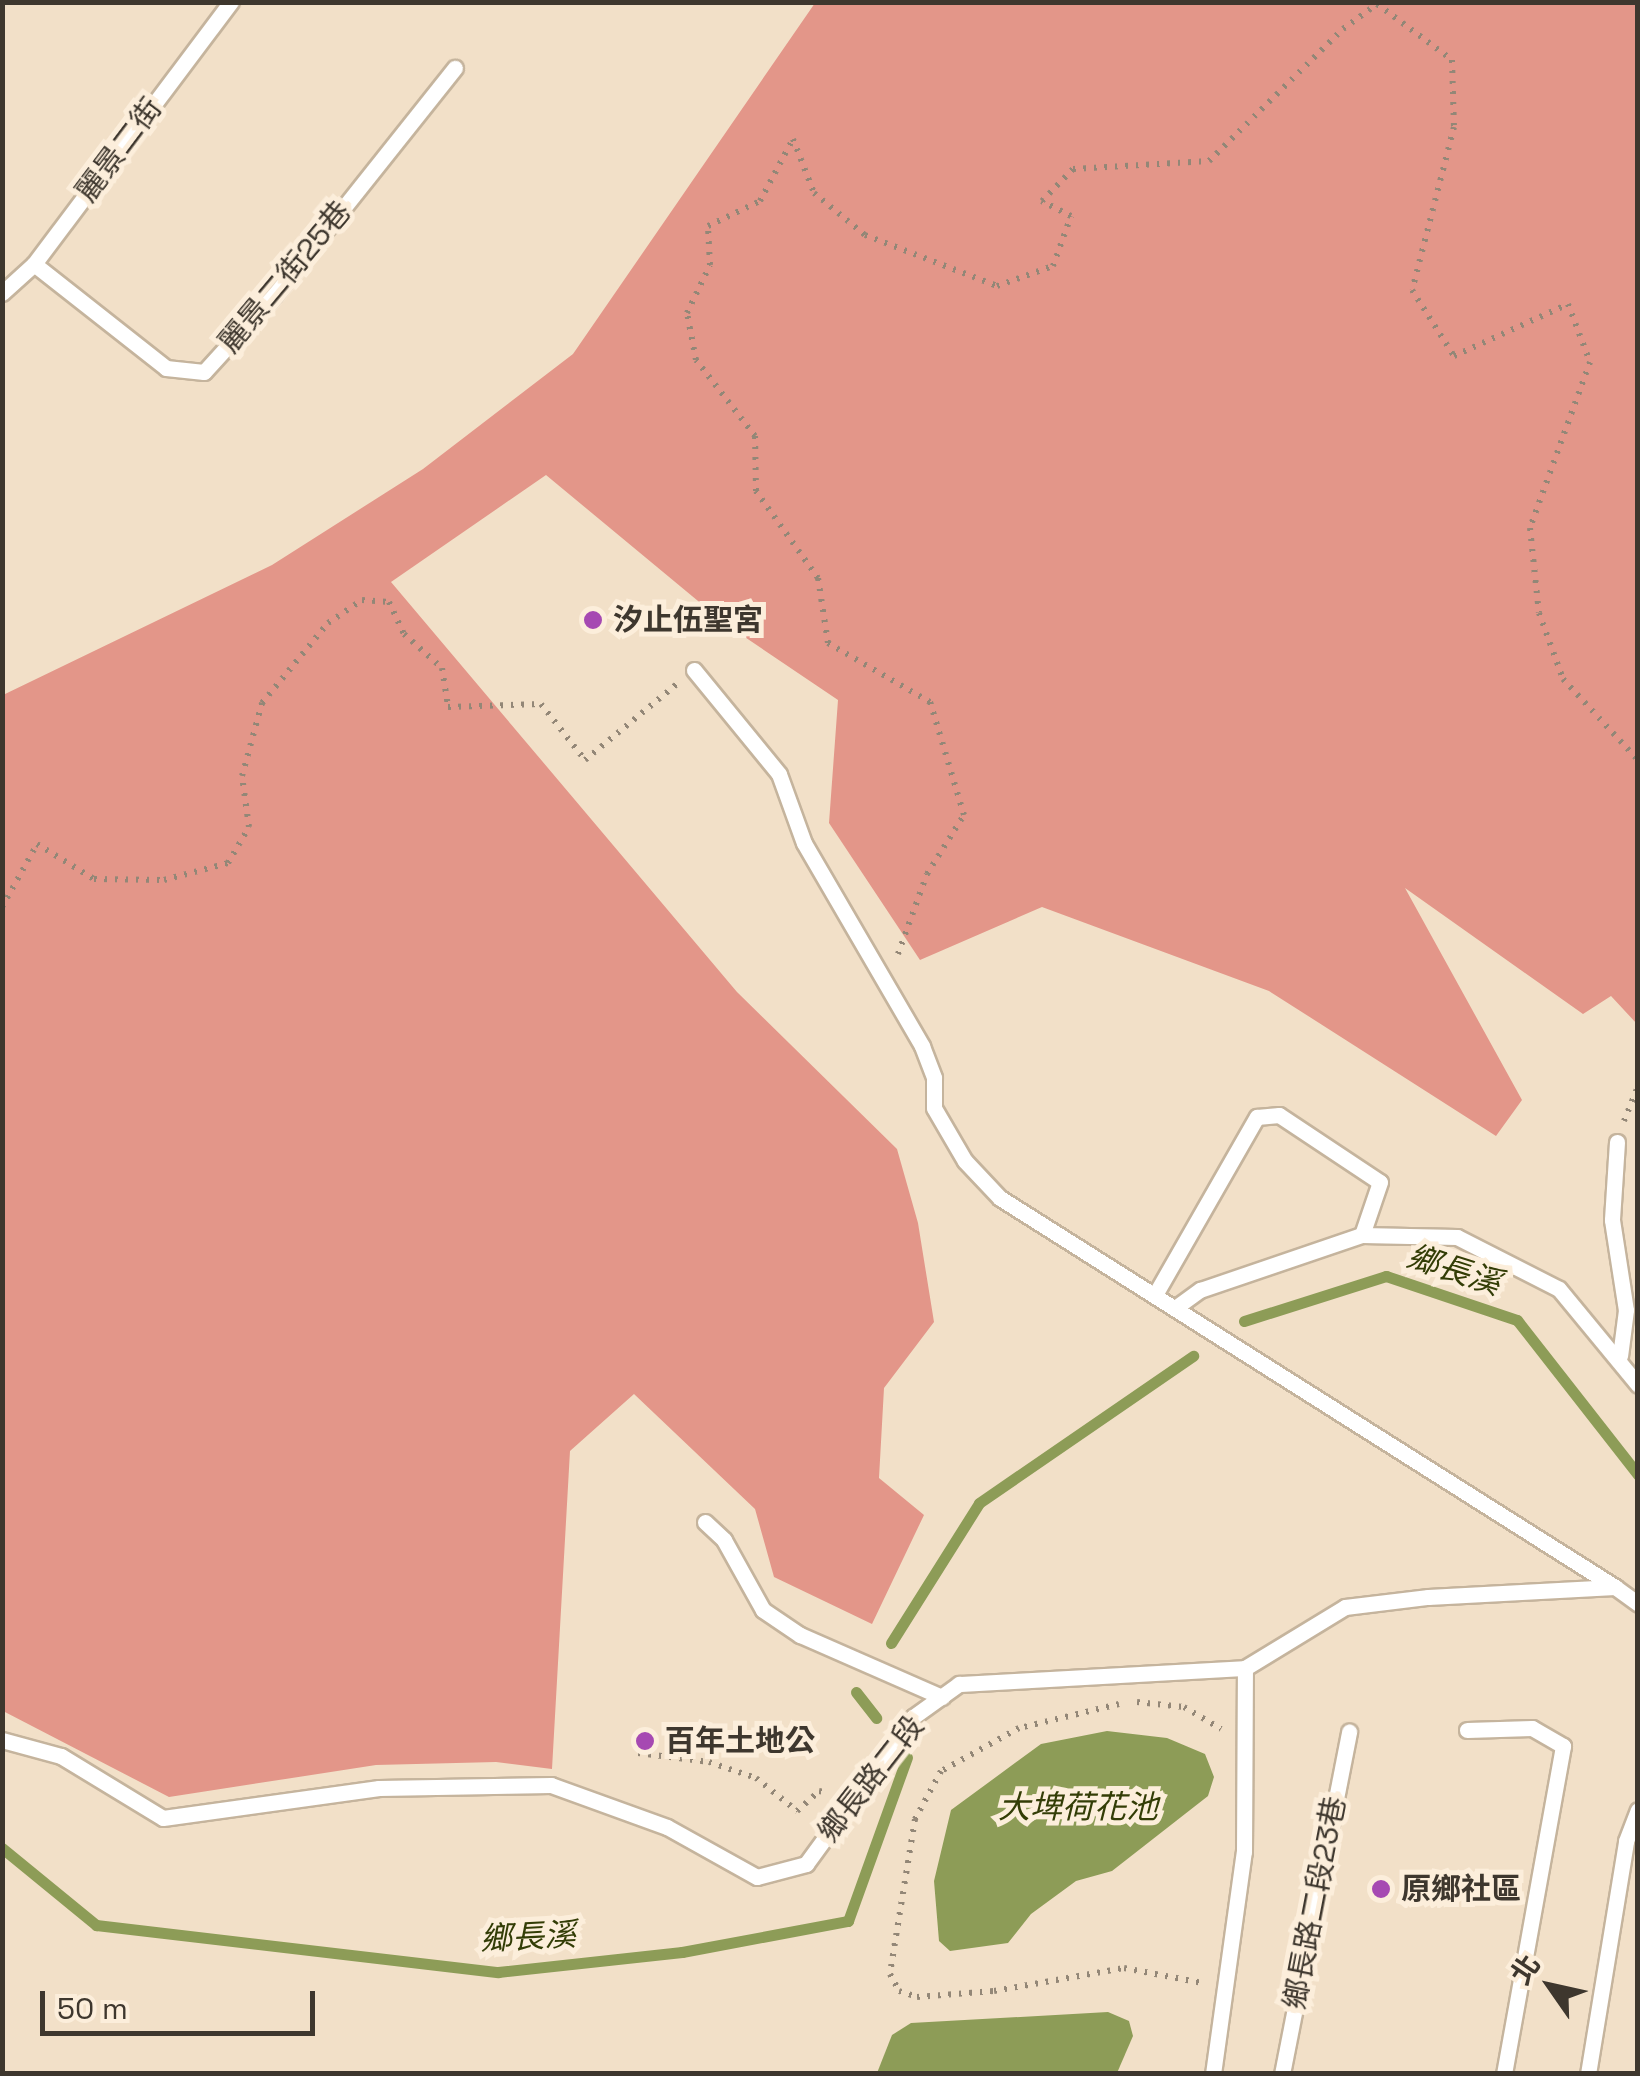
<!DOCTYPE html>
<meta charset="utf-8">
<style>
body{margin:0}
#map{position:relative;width:1640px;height:2076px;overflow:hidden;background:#f2e0c8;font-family:"Space Grotesk","Noto Sans TC",sans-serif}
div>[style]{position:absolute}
.forest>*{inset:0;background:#e39689}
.water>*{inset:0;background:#8d9c57}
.stream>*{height:11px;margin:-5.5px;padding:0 5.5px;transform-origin:5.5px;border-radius:5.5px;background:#8d9c57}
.path>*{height:6px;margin-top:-3px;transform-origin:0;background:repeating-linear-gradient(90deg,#938777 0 2.5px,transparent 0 10.5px)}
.roads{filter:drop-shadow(2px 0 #c5b49d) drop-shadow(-2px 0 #c5b49d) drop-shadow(0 2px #c5b49d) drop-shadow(0 -2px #c5b49d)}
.lane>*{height:15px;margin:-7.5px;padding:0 7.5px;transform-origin:7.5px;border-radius:7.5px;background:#fff}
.dots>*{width:28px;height:28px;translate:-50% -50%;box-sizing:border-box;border:5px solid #fceedb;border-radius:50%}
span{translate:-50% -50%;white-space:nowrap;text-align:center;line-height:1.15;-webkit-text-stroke:10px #fceedb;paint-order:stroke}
.street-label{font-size:30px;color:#3e372e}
.poi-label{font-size:30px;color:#3e372e;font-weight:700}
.left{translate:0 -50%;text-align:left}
.water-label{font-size:32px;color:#333d06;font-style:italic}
.frame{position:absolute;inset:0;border:5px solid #3e372e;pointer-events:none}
.north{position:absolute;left:1500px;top:1936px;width:100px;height:100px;-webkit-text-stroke:8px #fceedb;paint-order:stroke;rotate:304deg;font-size:28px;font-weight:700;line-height:40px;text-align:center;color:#3e372e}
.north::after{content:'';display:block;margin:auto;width:35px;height:45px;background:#3e372e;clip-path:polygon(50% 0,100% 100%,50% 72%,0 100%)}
.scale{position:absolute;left:40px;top:1991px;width:275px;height:45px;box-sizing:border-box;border:5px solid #3e372e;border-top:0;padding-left:12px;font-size:30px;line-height:35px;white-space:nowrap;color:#3e372e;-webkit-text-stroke:8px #fceedb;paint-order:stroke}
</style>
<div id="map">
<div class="forest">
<i style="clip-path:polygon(815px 3px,1637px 3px,1637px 1024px,1611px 996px,1583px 1014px,1405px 888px,1522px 1100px,1496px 1136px,1269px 991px,1042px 907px,920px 960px,829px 823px,838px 700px,727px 625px,546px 475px,391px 582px,737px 992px,897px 1149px,918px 1223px,934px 1322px,884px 1388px,879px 1478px,924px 1515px,872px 1624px,774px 1577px,755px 1509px,634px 1394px,570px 1451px,552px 1769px,496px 1762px,376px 1765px,169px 1797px,3px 1711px,3px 695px,272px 565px,423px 469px,573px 354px)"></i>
</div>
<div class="water">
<i style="clip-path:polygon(1107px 1731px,1167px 1738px,1205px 1754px,1214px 1777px,1208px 1796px,1112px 1871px,1076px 1881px,1031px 1914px,1008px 1943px,950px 1951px,939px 1941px,934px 1881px,951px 1810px,1041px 1744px)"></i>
<i style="clip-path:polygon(1108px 2012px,1129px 2021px,1133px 2036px,1117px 2073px,877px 2073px,892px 2035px,911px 2023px)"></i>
</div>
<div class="stream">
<i style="left:1244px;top:1321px;width:149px;rotate:-17.6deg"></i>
<i style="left:1386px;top:1276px;width:138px;rotate:18.6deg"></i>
<i style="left:1517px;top:1320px;width:197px;rotate:52deg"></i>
<i style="left:891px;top:1643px;width:165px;rotate:-57.8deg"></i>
<i style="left:979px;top:1503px;width:260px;rotate:-34.5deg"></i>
<i style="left:856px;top:1692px;width:33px;rotate:52deg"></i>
<i style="left:2px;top:1848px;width:122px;rotate:39.3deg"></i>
<i style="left:96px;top:1925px;width:405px;rotate:6.7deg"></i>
<i style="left:498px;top:1972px;width:185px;rotate:-6.2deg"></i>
<i style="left:682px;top:1952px;width:169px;rotate:-10.6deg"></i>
<i style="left:848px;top:1921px;width:174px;rotate:-70.2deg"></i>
</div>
<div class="path">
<i style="left:2px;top:907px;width:72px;rotate:-60.9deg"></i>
<i style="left:37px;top:844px;width:67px;rotate:31.6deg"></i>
<i style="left:94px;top:879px;width:70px;rotate:0.8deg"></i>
<i style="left:164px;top:880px;width:66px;rotate:-14.9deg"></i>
<i style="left:228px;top:863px;width:42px;rotate:-59.7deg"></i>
<i style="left:249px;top:827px;width:51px;rotate:-97.8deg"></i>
<i style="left:242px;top:776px;width:76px;rotate:-74.7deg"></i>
<i style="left:262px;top:703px;width:104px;rotate:-50.5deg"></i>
<i style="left:328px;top:623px;width:41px;rotate:-34.1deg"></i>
<i style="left:362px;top:600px;width:27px;rotate:4deg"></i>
<i style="left:389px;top:602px;width:35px;rotate:65deg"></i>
<i style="left:404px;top:634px;width:51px;rotate:41.8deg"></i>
<i style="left:442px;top:668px;width:39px;rotate:81deg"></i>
<i style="left:448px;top:707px;width:93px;rotate:-1.8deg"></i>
<i style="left:541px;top:704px;width:71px;rotate:51.8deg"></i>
<i style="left:585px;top:760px;width:121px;rotate:-39.6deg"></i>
<i style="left:898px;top:954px;width:85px;rotate:-70.1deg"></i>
<i style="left:927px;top:874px;width:70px;rotate:-57.9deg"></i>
<i style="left:964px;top:815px;width:118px;rotate:-106.7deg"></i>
<i style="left:930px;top:702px;width:118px;rotate:-150deg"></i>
<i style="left:828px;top:643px;width:66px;rotate:-98.7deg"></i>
<i style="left:818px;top:578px;width:107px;rotate:-125.5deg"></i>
<i style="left:756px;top:491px;width:55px;rotate:-91deg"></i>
<i style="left:755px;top:436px;width:96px;rotate:-127.8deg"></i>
<i style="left:696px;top:360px;width:48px;rotate:-100.8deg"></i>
<i style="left:687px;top:313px;width:53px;rotate:-64.4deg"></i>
<i style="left:710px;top:265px;width:39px;rotate:-93deg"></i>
<i style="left:708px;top:226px;width:58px;rotate:-25.7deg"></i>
<i style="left:760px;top:201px;width:70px;rotate:-62deg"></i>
<i style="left:793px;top:139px;width:58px;rotate:68.7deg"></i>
<i style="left:814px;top:193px;width:66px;rotate:39.5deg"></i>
<i style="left:865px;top:235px;width:142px;rotate:21.1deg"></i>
<i style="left:997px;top:286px;width:59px;rotate:-19.7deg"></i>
<i style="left:1053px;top:266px;width:53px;rotate:-70.2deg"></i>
<i style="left:1071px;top:216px;width:33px;rotate:-153deg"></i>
<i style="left:1042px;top:201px;width:45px;rotate:-45.9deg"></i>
<i style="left:1073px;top:169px;width:136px;rotate:-3.4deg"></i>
<i style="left:1209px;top:161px;width:188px;rotate:-44.6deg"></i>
<i style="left:1343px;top:29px;width:42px;rotate:-36.3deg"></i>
<i style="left:1377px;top:4px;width:94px;rotate:36.7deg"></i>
<i style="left:1452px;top:60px;width:67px;rotate:88.3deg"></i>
<i style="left:1454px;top:127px;width:168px;rotate:104.4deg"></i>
<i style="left:1412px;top:290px;width:78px;rotate:57.5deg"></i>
<i style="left:1454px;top:356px;width:125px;rotate:-24.5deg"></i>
<i style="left:1568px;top:304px;width:62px;rotate:69.2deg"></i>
<i style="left:1590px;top:362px;width:177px;rotate:109.9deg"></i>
<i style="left:1530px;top:528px;width:85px;rotate:84deg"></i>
<i style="left:1539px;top:613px;width:70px;rotate:70deg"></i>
<i style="left:1563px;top:679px;width:110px;rotate:47.2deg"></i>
<i style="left:1624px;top:1121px;width:37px;rotate:-68deg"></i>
<i style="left:1137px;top:1702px;width:47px;rotate:6.1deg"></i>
<i style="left:1184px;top:1707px;width:43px;rotate:30.7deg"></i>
<i style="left:1119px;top:1704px;width:103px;rotate:166.5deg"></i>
<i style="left:1019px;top:1728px;width:89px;rotate:151.1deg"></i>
<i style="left:941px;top:1771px;width:55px;rotate:118.4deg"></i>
<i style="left:915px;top:1819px;width:157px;rotate:99.2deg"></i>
<i style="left:890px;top:1974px;width:19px;rotate:62deg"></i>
<i style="left:899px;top:1991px;width:19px;rotate:18deg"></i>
<i style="left:917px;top:1997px;width:77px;rotate:-4.5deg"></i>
<i style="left:994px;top:1991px;width:132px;rotate:-10deg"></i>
<i style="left:1124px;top:1968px;width:80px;rotate:10.8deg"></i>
<i style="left:638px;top:1753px;width:72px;rotate:7.2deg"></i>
<i style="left:709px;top:1762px;width:50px;rotate:18.8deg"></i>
<i style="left:756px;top:1778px;width:53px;rotate:38.8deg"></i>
<i style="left:797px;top:1811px;width:30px;rotate:-42deg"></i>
<i style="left:819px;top:1791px;width:10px;rotate:11deg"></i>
</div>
<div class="roads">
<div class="lane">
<i style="left:34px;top:264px;width:168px;rotate:38.2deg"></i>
<i style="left:166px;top:368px;width:38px;rotate:6deg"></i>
<i style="left:204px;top:372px;width:105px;rotate:-47.7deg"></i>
<i style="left:275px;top:294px;width:289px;rotate:-51.5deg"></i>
<i style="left:2px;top:293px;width:43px;rotate:-42.2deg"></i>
<i style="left:34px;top:264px;width:328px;rotate:-53.1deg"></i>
<i style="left:694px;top:670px;width:134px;rotate:50.7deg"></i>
<i style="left:779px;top:774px;width:73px;rotate:70.1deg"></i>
<i style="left:804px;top:843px;width:235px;rotate:59.8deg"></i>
<i style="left:922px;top:1046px;width:34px;rotate:69deg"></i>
<i style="left:934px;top:1078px;width:30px;rotate:90deg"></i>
<i style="left:934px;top:1108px;width:61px;rotate:59.7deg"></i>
<i style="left:965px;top:1161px;width:51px;rotate:46.6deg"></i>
<i style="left:1000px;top:1198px;width:728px;rotate:32.31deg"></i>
<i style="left:1617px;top:1142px;width:78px;rotate:93.7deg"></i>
<i style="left:1612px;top:1220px;width:91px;rotate:81.2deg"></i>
<i style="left:1626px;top:1310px;width:46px;rotate:97.4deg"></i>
<i style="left:1156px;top:1293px;width:203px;rotate:-60.2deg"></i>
<i style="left:1257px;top:1117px;width:22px;rotate:-5deg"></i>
<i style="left:1279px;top:1115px;width:121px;rotate:33.6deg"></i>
<i style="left:1380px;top:1182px;width:56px;rotate:108.8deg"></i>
<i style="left:1175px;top:1308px;width:31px;rotate:-36deg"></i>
<i style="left:1200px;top:1290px;width:171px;rotate:-18.8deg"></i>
<i style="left:1362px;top:1235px;width:95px;rotate:1.2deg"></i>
<i style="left:1457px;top:1237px;width:114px;rotate:27deg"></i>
<i style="left:1559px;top:1289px;width:124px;rotate:50.5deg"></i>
<i style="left:705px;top:1522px;width:26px;rotate:43deg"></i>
<i style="left:724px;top:1540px;width:80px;rotate:60.9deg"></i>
<i style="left:763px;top:1610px;width:45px;rotate:34deg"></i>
<i style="left:800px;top:1635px;width:155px;rotate:23.6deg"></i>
<i style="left:1467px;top:1730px;width:65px;rotate:-1.8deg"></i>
<i style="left:1532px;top:1728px;width:36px;rotate:30deg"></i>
<i style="left:1563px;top:1746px;width:333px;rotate:100.2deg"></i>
<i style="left:2px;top:1740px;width:61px;rotate:15.2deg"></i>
<i style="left:61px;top:1756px;width:119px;rotate:31.3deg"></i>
<i style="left:163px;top:1818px;width:218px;rotate:-7.9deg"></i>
<i style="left:379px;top:1788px;width:172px;rotate:-1deg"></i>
<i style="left:551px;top:1785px;width:123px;rotate:19.9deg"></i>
<i style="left:667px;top:1827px;width:103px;rotate:29.1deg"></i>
<i style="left:757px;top:1877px;width:51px;rotate:-14.9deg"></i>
<i style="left:806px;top:1864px;width:182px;rotate:-53.9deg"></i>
<i style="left:913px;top:1717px;width:57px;rotate:-35.7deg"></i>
<i style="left:959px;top:1684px;width:286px;rotate:-3.2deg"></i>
<i style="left:1245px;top:1668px;width:117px;rotate:-31.4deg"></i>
<i style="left:1345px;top:1607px;width:84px;rotate:-6.9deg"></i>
<i style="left:1428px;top:1597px;width:187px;rotate:-3.1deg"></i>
<i style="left:1615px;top:1587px;width:29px;rotate:36deg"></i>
<i style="left:1213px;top:2074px;width:224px;rotate:-82.1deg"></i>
<i style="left:1244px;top:1852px;width:184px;rotate:-89.7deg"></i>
<i style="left:1282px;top:2074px;width:349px;rotate:-78.9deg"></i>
<i style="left:1588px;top:2074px;width:236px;rotate:-80.7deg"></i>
<i style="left:1626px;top:1841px;width:33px;rotate:-69deg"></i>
</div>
</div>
<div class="dots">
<i style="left:593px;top:620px;background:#a649b2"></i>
<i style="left:645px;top:1741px;background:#a649b2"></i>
<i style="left:1381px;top:1889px;background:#a649b2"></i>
</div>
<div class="street-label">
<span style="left:119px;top:150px;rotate:-53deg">麗景二街</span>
<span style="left:285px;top:277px;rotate:-50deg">麗景二街25巷</span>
<span style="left:871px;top:1779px;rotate:-52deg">鄉長路二段</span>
<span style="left:1315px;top:1903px;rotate:-79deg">鄉長路二段23巷</span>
</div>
<div class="poi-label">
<span class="left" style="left:613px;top:620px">汐止伍聖宮</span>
<span class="left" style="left:665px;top:1741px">百年土地公</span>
<span class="left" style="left:1401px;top:1889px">原鄉社區</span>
</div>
<div class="water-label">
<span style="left:1454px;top:1270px;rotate:18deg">鄉長溪</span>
<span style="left:1078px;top:1807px">大埤荷花池</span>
<span style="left:528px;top:1937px;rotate:-3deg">鄉長溪</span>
</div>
<div class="frame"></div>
<div class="north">北</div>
<div class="scale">50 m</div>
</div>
